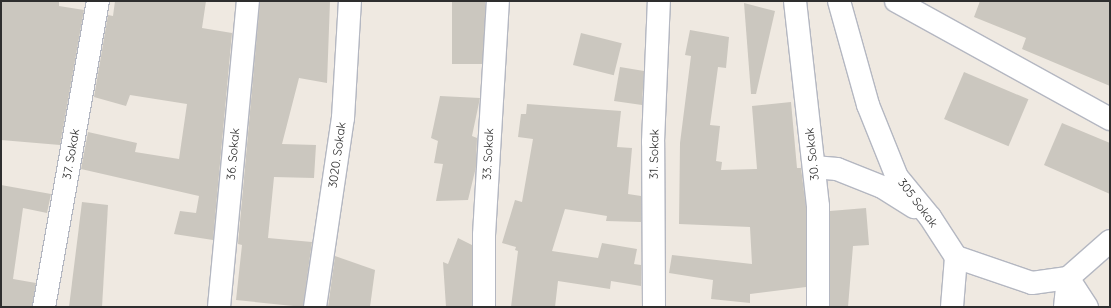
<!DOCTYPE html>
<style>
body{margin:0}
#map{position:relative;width:1111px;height:308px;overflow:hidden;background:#efe9e1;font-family:Quicksand,sans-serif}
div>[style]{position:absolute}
.building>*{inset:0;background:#cbc7bf;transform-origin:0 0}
.roads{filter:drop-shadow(1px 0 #b4b7c1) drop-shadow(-1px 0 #b4b7c1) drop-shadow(0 1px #b4b7c1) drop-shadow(0 -1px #b4b7c1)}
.street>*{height:22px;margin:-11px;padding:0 11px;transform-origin:11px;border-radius:11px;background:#fff}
span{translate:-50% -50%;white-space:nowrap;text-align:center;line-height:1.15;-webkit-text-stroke:3.5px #fff;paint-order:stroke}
.street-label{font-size:12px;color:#2e2e2e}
.frame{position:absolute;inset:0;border:2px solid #2e2e2e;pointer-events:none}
</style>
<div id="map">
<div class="building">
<i style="clip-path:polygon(1px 1px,59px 1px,59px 6px,84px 10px,60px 145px,1px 140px)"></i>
<i style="clip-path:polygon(115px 1px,206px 1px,202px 28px,232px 33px,213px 240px,174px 234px,180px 211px,196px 213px,199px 196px,81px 169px,88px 132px,137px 143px,135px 152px,179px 159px,187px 104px,130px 95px,126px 106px,94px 97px,108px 15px,113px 16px)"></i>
<i style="clip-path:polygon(260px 1px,330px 1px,327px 83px,299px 78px,282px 144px,316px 145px,314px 178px,274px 177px,268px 238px,312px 242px,303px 307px,236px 300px,242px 245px,238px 244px)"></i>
<i style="left:452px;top:1px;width:33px;height:63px"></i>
<i style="clip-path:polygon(980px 1px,1110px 1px,1110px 86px,1022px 49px,1026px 38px,974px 17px)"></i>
<i style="clip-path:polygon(744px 3px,775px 11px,756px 94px,751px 94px)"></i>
<i style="clip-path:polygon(690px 30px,729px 37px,726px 68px,718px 67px,710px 125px,720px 126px,716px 161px,722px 162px,721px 170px,757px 169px,752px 106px,791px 102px,797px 168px,801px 168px,806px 207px,806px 287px,750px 294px,750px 303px,711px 299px,713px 280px,669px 273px,672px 255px,752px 264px,750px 227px,679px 224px,680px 143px,691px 56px,685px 55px)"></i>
<i style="left:581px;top:33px;width:42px;height:33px;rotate:14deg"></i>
<i style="clip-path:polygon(620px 67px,644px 71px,642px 105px,614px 101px)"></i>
<i style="left:964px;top:72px;width:70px;height:51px;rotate:23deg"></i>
<i style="clip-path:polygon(440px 96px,480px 98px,472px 136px,477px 138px,476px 167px,468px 200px,436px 201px,443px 164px,434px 163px,438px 141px,431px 138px)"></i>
<i style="clip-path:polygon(527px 104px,621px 111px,617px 147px,632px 148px,628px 194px,641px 196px,641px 222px,606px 221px,607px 216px,565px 209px,552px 251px,598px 258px,602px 243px,637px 249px,634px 264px,641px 265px,641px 286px,611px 281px,610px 289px,558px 281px,555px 307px,511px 307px,518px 251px,515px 250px,516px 247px,502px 243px,515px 200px,522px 202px,533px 139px,518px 137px,521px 114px,526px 114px)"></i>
<i style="clip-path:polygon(1062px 123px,1110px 143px,1110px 194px,1044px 165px)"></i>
<i style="clip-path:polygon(1px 185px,51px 194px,47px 213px,23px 208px,13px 279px,36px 283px,32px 307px,1px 307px)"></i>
<i style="clip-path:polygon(82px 202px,108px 205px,102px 307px,69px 307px)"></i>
<i style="clip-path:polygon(866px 208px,869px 245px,853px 246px,848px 307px,830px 307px,830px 211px)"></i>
<i style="clip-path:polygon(458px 238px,472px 245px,472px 307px,446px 307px,443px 262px,448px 264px)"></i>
<i style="clip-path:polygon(335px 256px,375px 270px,370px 307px,328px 307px)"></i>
</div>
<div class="roads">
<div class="street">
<i style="left:795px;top:1px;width:206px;rotate:83.6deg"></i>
<i style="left:818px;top:206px;width:101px;rotate:90deg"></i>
<i style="left:839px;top:1px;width:108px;rotate:74.4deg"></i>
<i style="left:868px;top:105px;width:78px;rotate:68.1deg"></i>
<i style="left:897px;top:177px;width:52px;rotate:50.5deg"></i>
<i style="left:930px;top:217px;width:48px;rotate:57deg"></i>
<i style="left:956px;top:257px;width:80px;rotate:18.9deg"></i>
<i style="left:1032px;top:283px;width:36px;rotate:-8deg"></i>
<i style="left:896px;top:1px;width:244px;rotate:28.9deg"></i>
<i style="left:814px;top:167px;width:23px;rotate:5deg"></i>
<i style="left:837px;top:169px;width:48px;rotate:21.8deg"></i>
<i style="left:882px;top:187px;width:38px;rotate:32deg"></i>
<i style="left:1068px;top:278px;width:56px;rotate:-41.4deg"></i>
<i style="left:1068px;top:278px;width:35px;rotate:57deg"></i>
<i style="left:44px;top:307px;width:311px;rotate:-80deg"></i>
<i style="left:219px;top:307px;width:307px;rotate:-84.6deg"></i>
<i style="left:315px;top:307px;width:191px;rotate:-81.6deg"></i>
<i style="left:343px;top:118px;width:117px;rotate:-86.6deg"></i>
<i style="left:484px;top:307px;width:72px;rotate:-90deg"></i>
<i style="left:484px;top:235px;width:234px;rotate:-86.6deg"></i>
<i style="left:654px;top:307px;width:165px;rotate:-90.3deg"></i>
<i style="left:653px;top:142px;width:141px;rotate:-87.6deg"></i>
<i style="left:952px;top:307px;width:50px;rotate:-85.4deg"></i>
<i style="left:1065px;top:307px;width:29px;rotate:-84deg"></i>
</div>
</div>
<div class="street-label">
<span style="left:71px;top:154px;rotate:-80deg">37. Sokak</span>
<span style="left:233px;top:154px;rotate:-85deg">36. Sokak</span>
<span style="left:488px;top:154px;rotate:-87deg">33. Sokak</span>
<span style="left:654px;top:154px;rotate:-89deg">31. Sokak</span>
<span style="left:812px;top:154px;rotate:-96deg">30. Sokak</span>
<span style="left:337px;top:155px;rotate:-82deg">3020. Sokak</span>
<span style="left:918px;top:203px;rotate:53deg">305 Sokak</span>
</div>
<div class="frame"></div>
</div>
